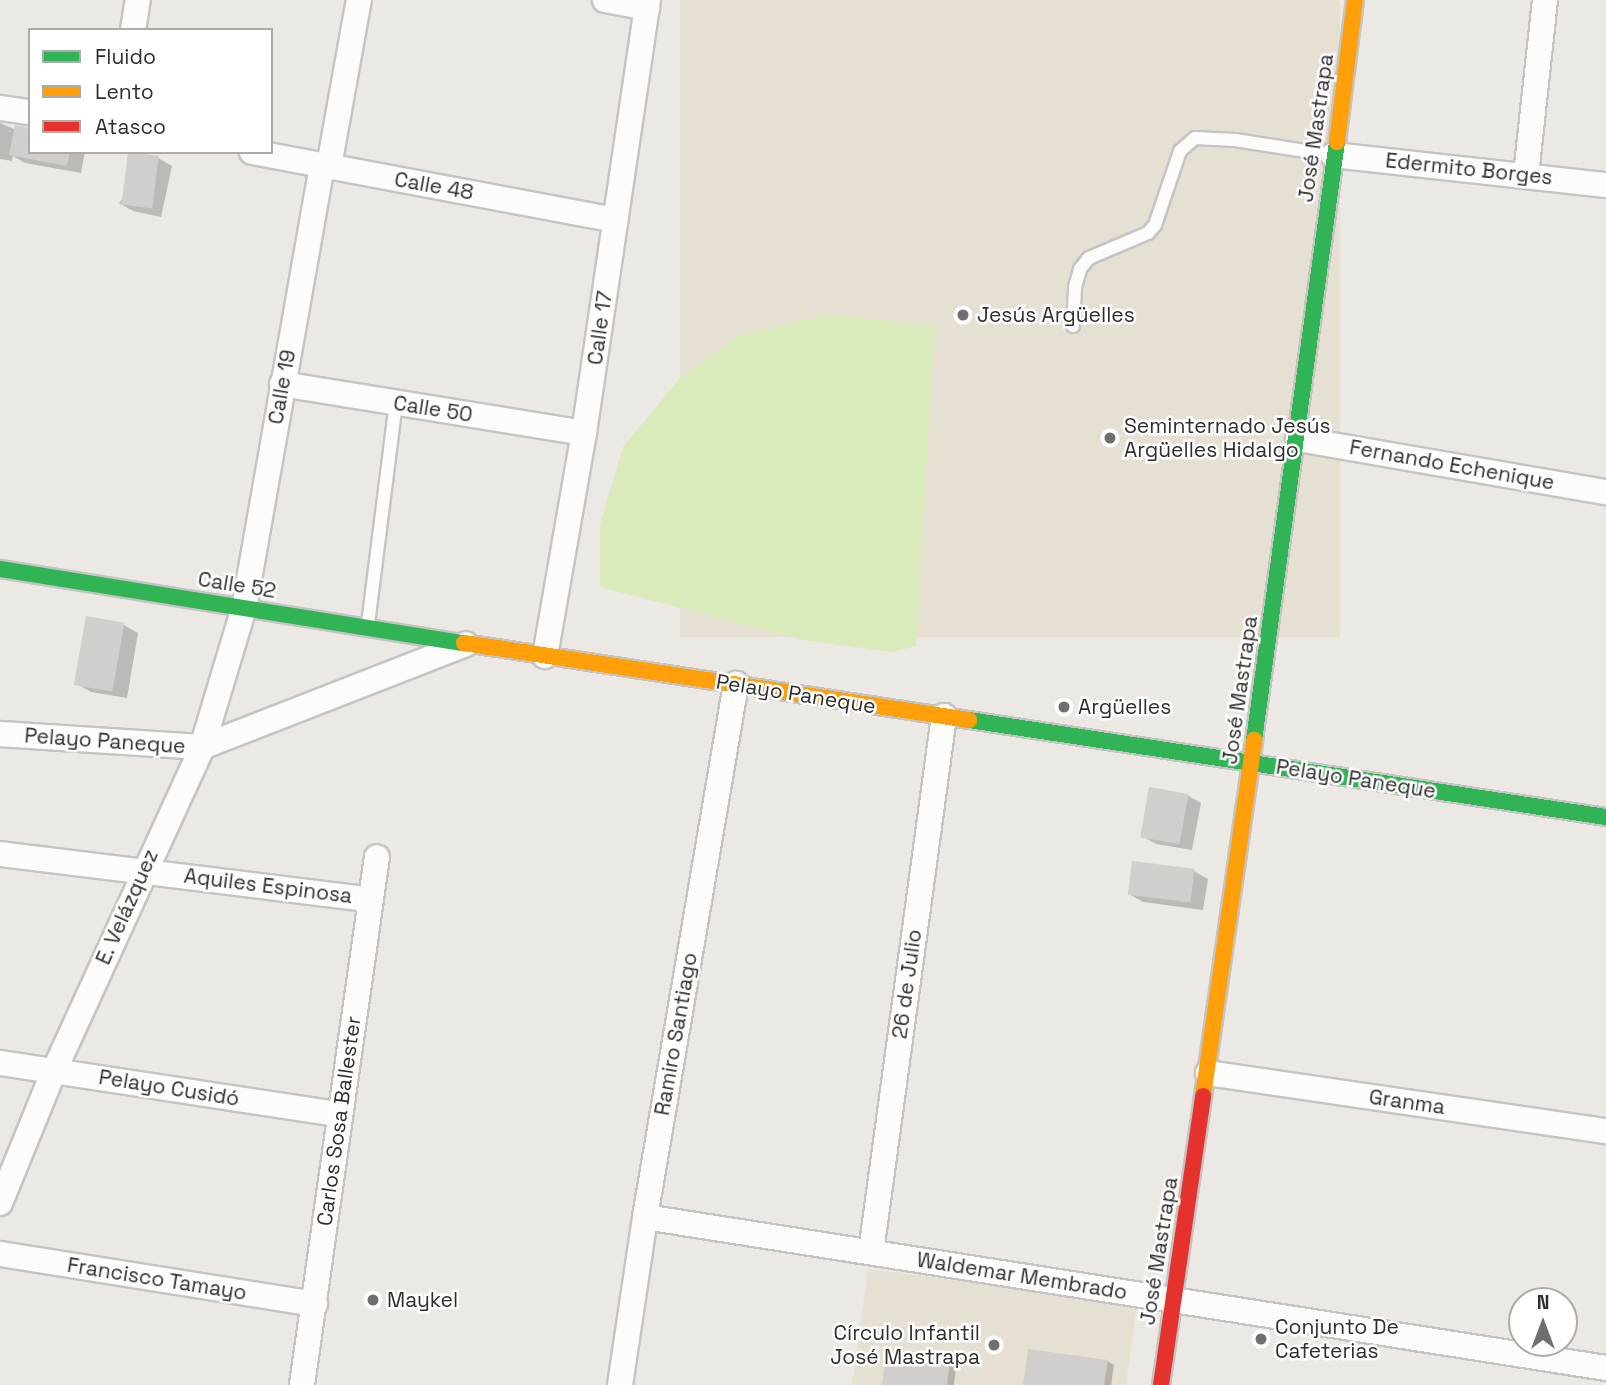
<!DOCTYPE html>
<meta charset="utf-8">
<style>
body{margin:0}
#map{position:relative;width:1606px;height:1385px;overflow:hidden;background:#ece8e4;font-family:"Space Grotesk",sans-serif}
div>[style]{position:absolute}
.education>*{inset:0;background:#e6e0d3;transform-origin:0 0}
.pitch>*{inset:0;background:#d9eabb}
.shadow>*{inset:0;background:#0003}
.building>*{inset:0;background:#d1cecb;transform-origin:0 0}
.roads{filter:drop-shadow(2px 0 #c5c4c5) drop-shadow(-2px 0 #c5c4c5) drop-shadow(0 2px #c5c4c5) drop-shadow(0 -2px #c5c4c5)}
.lane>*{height:12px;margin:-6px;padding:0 6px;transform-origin:6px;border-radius:6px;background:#fcfcfb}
.street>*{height:24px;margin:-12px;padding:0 12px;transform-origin:12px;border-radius:12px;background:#fcfcfb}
.fast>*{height:16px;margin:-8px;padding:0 8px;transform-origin:8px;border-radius:8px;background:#30b455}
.slow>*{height:16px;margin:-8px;padding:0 8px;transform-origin:8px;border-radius:8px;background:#ff9f0a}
.jam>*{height:16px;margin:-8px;padding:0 8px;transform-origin:8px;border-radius:8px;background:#e5322d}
.dots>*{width:19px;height:19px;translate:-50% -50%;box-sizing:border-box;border:4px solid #fff;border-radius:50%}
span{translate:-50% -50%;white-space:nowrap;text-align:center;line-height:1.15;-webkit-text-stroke:5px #fff;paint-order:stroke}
.street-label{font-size:21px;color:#2e2e2e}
.poi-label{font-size:21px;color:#2e2e2e}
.left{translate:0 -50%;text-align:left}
.right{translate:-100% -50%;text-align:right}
.legend{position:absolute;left:28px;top:28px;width:245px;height:126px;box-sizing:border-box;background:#fff;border:2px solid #ababab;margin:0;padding:9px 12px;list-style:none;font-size:21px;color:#2e2e2e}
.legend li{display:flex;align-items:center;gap:14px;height:35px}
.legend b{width:35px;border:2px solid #ababab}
.north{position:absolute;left:1508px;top:1287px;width:70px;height:70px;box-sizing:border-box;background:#fff;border:2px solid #ababab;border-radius:50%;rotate:0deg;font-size:19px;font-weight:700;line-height:28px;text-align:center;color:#2e2e2e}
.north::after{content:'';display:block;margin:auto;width:24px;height:32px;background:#706f6e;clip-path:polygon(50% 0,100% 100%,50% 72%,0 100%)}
</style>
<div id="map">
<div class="education">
<i style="left:680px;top:0;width:660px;height:637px"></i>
<i style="clip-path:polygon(868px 1269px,1137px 1304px,1126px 1385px,852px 1385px)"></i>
</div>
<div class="pitch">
<i style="clip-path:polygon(828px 314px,935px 326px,916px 646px,892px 652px,803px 640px,600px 587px,600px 524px,623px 447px,681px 377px,738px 336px)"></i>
</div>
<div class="shadow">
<i style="clip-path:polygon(0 123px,16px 130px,30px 152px,85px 152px,81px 173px,25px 163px,13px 156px,12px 161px,0 159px)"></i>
<i style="clip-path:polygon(158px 158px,172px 166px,161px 217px,133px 211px,119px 203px)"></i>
<i style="clip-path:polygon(87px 618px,124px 625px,138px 633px,127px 698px,91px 692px,77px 684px)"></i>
<i style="clip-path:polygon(1187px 795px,1201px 803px,1192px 850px,1156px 844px,1142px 836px)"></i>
<i style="clip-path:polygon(1194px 871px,1208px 879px,1203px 910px,1143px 902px,1129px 894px)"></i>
<i style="clip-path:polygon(888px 1355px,950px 1363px,956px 1367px,954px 1385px,884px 1385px)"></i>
<i style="clip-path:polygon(1107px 1361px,1114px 1365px,1111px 1385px,1025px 1385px)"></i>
</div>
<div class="building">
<i style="clip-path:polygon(15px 125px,30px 128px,30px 152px,70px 152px,67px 166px,9px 155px)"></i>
<i style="left:128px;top:152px;width:31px;height:53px;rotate:7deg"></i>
<i style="left:86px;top:616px;width:39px;height:70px;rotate:10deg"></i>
<i style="left:1149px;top:787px;width:40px;height:51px;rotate:10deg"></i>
<i style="left:1132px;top:861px;width:63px;height:34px;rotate:7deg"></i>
<i style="clip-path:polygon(1028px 1349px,1108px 1360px,1104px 1385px,1023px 1385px)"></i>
<i style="clip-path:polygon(886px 1353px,950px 1361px,947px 1385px,882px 1385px)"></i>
</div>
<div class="roads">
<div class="lane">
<i style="left:1073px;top:326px;width:39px;rotate:-87deg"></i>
<i style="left:1075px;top:287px;width:19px;rotate:-74deg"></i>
<i style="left:1080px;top:269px;width:14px;rotate:-51deg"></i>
<i style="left:1089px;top:258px;width:64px;rotate:-23deg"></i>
<i style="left:1148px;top:233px;width:11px;rotate:-49deg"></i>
<i style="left:1155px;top:225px;width:78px;rotate:-71.3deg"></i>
<i style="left:1180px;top:151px;width:20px;rotate:-41deg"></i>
<i style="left:1195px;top:138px;width:40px;rotate:2.9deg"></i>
<i style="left:1235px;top:140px;width:97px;rotate:8.9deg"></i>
<i style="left:368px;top:624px;width:223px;rotate:-82.8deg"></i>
</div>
<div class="street">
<i style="left:605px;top:0;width:43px;rotate:10.8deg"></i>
<i style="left:133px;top:30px;width:30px;rotate:-81deg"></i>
<i style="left:0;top:108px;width:30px;rotate:8deg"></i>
<i style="left:252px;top:152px;width:370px;rotate:10.6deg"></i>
<i style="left:1333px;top:155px;width:275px;rotate:6.3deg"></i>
<i style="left:329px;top:166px;width:169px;rotate:-79.8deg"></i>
<i style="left:1526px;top:175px;width:176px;rotate:-83.8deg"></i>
<i style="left:282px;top:384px;width:306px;rotate:9.2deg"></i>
<i style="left:1298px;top:439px;width:313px;rotate:9.8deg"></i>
<i style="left:545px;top:656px;width:226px;rotate:-80.1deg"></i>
<i style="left:584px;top:433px;width:438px;rotate:-81.6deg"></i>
<i style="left:0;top:734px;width:202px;rotate:3.7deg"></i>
<i style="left:202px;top:747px;width:283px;rotate:-21.3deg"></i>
<i style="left:0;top:854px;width:372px;rotate:7deg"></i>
<i style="left:0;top:1063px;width:343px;rotate:8.6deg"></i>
<i style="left:1208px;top:1073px;width:402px;rotate:8.3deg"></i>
<i style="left:0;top:1203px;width:143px;rotate:-67.8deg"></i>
<i style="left:54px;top:1071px;width:356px;rotate:-65.4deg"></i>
<i style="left:202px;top:747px;width:145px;rotate:-73.2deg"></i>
<i style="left:244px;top:608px;width:449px;rotate:-80deg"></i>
<i style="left:645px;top:1217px;width:973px;rotate:8.93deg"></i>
<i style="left:871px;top:1252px;width:541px;rotate:-82.24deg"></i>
<i style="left:0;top:1254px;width:319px;rotate:9deg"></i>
<i style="left:302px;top:1385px;width:533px;rotate:-81.92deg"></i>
<i style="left:620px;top:1385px;width:170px;rotate:-81.5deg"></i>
<i style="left:645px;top:1217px;width:541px;rotate:-80.31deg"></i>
</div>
<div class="fast">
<i style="left:0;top:569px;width:470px;rotate:9.1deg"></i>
<i style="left:969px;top:720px;width:644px;rotate:8.66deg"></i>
<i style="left:1254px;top:740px;width:604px;rotate:-82.1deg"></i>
</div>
<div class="slow">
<i style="left:1337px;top:142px;width:143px;rotate:-82.8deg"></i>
<i style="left:464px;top:643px;width:511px;rotate:8.67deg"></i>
<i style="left:1203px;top:1096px;width:360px;rotate:-81.8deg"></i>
</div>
<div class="jam">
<i style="left:1161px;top:1385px;width:292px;rotate:-81.7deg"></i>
</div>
</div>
<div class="dots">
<i style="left:963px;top:315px;background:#706f6e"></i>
<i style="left:1110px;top:438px;background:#706f6e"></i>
<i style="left:1064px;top:707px;background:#706f6e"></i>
<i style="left:373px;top:1300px;background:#706f6e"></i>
<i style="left:1261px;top:1339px;background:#706f6e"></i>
<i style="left:994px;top:1345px;background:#706f6e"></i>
</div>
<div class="street-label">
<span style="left:1316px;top:128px;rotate:-82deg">José Mastrapa</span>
<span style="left:1469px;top:169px;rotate:6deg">Edermito Borges</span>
<span style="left:434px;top:186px;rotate:10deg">Calle 48</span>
<span style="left:600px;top:328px;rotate:-82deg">Calle 17</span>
<span style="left:282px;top:387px;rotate:-80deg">Calle 19</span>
<span style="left:433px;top:409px;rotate:9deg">Calle 50</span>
<span style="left:1452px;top:465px;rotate:10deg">Fernando Echenique</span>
<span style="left:237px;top:585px;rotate:9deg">Calle 52</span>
<span style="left:1240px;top:690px;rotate:-82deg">José Mastrapa</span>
<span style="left:796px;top:694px;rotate:9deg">Pelayo Paneque</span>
<span style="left:105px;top:741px;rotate:4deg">Pelayo Paneque</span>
<span style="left:1356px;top:779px;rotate:9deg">Pelayo Paneque</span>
<span style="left:268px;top:886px;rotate:7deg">Aquiles Espinosa</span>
<span style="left:127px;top:907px;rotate:-66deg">E. Velázquez</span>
<span style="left:907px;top:984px;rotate:-82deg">26 de Julio</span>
<span style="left:676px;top:1034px;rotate:-80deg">Ramiro Santiago</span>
<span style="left:169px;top:1088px;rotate:9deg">Pelayo Cusidó</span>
<span style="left:1407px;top:1102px;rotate:8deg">Granma</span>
<span style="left:339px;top:1121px;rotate:-82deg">Carlos Sosa Ballester</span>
<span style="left:1159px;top:1251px;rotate:-81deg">José Mastrapa</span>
<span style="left:1022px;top:1276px;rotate:9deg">Waldemar Membrado</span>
<span style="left:157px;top:1279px;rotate:9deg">Francisco Tamayo</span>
</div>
<div class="poi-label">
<span class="left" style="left:977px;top:315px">Jesús Argüelles</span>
<span class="left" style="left:1124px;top:438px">Seminternado Jesús<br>Argüelles Hidalgo</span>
<span class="left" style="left:1078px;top:707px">Argüelles</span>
<span class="left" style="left:387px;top:1300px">Maykel</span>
<span class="left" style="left:1275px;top:1339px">Conjunto De<br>Cafeterias</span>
<span class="right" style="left:980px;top:1345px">Círculo Infantil<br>José Mastrapa</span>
</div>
<ul class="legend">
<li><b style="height:9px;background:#30b455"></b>Fluido</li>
<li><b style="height:9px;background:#ff9f0a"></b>Lento</li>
<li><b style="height:9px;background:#e5322d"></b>Atasco</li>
</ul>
<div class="north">N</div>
</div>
